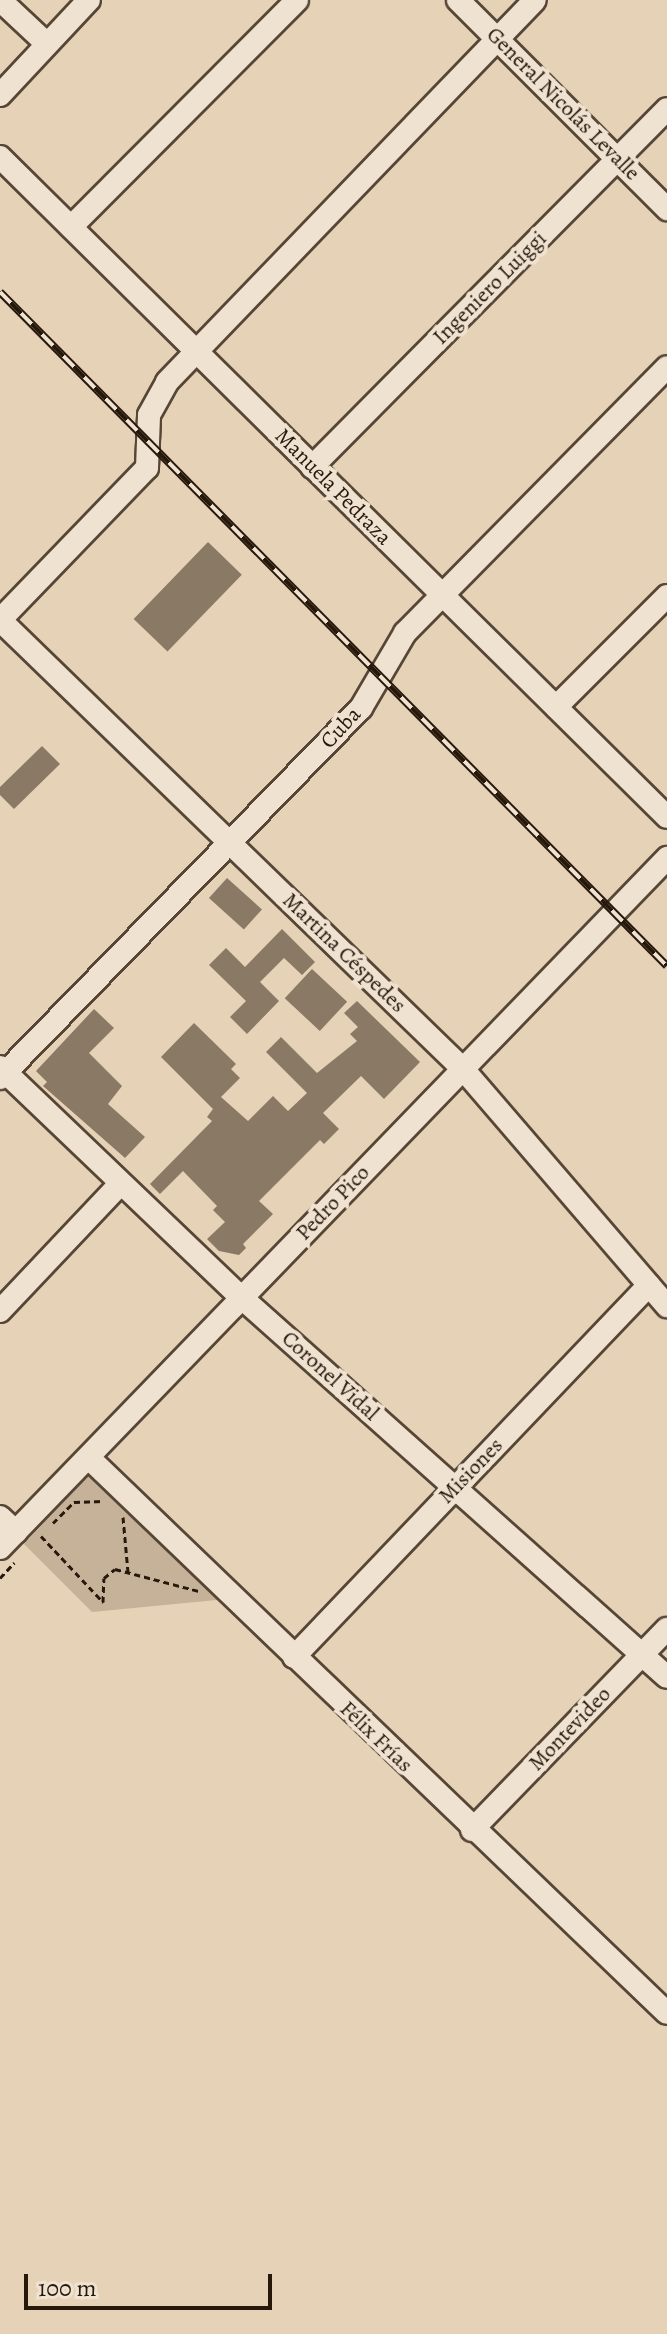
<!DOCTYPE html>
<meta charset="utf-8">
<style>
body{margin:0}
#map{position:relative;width:667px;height:2334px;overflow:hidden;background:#e6d2b6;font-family:Alegreya,serif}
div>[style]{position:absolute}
.green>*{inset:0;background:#c6b299}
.building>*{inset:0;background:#8a7964;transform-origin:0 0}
.path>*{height:3px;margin-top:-1.5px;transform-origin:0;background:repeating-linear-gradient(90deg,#27180c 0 6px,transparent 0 10px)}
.roads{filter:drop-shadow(2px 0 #574636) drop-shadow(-2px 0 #574636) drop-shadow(0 2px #574636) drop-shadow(0 -2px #574636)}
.minor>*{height:22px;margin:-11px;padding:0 11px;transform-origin:11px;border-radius:11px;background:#efe2d0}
.rail>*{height:8px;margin-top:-4px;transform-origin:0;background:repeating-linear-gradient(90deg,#efe2d0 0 15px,#27180c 0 30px);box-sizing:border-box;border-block:2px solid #27180c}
span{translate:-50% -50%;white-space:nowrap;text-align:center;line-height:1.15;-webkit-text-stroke:8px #efe2d0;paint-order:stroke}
.street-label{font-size:22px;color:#27180c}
.scale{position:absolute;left:24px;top:2274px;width:248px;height:36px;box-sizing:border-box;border:4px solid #27180c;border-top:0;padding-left:10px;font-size:24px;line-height:28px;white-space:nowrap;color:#27180c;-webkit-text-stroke:6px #efe2d0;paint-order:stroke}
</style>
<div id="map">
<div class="green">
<i style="clip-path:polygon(88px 1476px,227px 1599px,92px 1612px,24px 1544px)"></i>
</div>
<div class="building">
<i style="left:208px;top:542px;width:47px;height:107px;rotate:44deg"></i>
<i style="clip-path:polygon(42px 746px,60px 764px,14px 809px,0 795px,0 787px)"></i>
<i style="left:227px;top:878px;width:47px;height:27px;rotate:42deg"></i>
<i style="clip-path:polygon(282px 929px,315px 962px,302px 975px,284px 958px,260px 982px,279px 1001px,247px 1034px,230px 1017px,246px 1001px,209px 965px,226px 948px,245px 967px)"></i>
<i style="left:312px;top:969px;width:48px;height:40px;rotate:43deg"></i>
<i style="clip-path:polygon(357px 1001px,420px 1062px,384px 1099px,361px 1076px,323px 1113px,339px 1129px,324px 1144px,320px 1140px,259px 1201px,273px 1214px,243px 1244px,246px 1248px,239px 1255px,219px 1251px,207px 1239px,225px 1222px,213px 1210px,217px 1206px,183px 1171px,160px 1194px,150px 1184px,212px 1121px,207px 1117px,213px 1109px,161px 1057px,194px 1023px,236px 1064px,231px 1069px,240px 1078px,221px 1097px,248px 1121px,273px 1096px,288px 1111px,307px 1093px,266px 1052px,281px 1037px,317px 1073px,357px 1041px,350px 1034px,358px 1027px,344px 1013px)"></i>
<i style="clip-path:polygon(94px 1009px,114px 1028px,89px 1053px,122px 1086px,108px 1104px,145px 1137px,125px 1158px,43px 1086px,47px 1082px,36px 1071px)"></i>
</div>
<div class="path">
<i style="left:123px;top:1517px;width:55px;rotate:84.8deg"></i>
<i style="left:53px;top:1523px;width:30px;rotate:-45deg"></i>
<i style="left:74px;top:1502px;width:30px;rotate:-2deg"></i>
<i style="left:41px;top:1536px;width:91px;rotate:46.8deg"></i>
<i style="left:103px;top:1602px;width:24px;rotate:-88deg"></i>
<i style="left:104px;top:1578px;width:14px;rotate:-39deg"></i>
<i style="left:115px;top:1569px;width:87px;rotate:14.7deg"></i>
<i style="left:0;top:1578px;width:21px;rotate:-47deg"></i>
</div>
<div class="roads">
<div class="minor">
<i style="left:0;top:0;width:64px;rotate:43.1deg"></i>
<i style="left:458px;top:0;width:296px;rotate:45deg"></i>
<i style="left:0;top:95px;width:130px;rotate:-46.9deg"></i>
<i style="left:0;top:157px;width:938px;rotate:44.7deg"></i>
<i style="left:71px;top:227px;width:320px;rotate:-45.1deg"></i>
<i style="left:312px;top:467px;width:504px;rotate:-45.24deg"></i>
<i style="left:0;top:620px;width:645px;rotate:44.12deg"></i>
<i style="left:463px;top:1069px;width:313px;rotate:49.3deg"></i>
<i style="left:0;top:620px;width:211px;rotate:-46deg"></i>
<i style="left:147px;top:468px;width:53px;rotate:-87.8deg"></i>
<i style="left:149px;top:415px;width:38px;rotate:-61deg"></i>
<i style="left:167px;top:382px;width:530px;rotate:-46.07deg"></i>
<i style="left:556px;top:707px;width:157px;rotate:-45deg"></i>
<i style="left:0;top:1067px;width:335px;rotate:43.7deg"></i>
<i style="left:242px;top:1298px;width:569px;rotate:41.73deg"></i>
<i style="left:0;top:1078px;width:517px;rotate:-45.71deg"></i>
<i style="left:361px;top:708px;width:87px;rotate:-59.6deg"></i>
<i style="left:405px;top:633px;width:373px;rotate:-45.4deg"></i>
<i style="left:0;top:1311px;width:176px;rotate:-46.6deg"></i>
<i style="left:89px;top:1458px;width:801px;rotate:43.84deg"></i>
<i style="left:0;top:1517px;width:22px;rotate:43deg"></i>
<i style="left:0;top:1548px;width:960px;rotate:-45.97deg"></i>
<i style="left:294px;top:1657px;width:514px;rotate:-46.34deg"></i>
<i style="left:472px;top:1830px;width:280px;rotate:-45.9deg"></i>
</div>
</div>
<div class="rail">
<i style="left:0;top:292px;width:948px;rotate:45.3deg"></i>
</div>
<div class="street-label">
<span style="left:563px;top:104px;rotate:45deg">General Nicolás Levalle</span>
<span style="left:490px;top:288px;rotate:-45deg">Ingeniero Luiggi</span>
<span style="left:333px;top:487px;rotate:45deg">Manuela Pedraza</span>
<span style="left:341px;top:728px;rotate:-47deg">Cuba</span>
<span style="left:344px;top:953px;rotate:44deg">Martina Céspedes</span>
<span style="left:333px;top:1203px;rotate:-46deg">Pedro Pico</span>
<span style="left:330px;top:1376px;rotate:42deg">Coronel Vidal</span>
<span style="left:471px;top:1471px;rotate:-46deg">Misiones</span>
<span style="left:570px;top:1729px;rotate:-46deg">Montevideo</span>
<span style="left:376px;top:1737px;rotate:44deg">Félix Frías</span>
</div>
<div class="scale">100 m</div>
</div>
